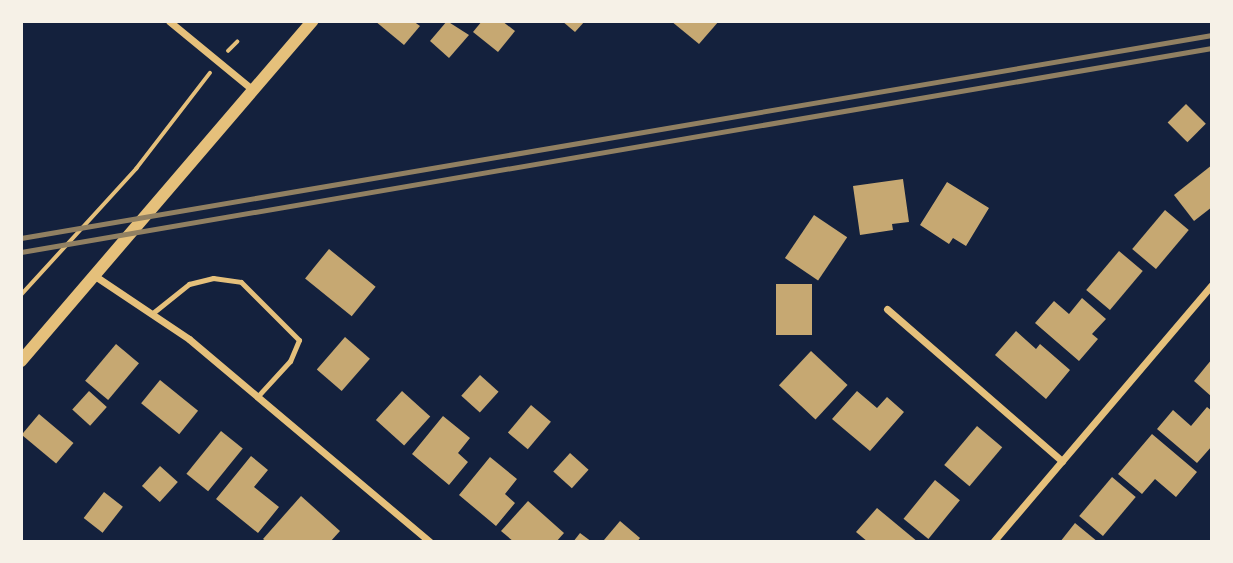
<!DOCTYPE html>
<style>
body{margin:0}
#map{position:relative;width:1233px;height:563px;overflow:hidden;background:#14213d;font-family:"Zilla Slab",serif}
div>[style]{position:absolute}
.building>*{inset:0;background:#c6a872;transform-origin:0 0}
.path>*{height:3.5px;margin:-1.75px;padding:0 1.75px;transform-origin:1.75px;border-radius:1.75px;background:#e5c07b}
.service>*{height:5px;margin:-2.5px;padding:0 2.5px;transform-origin:2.5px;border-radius:2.5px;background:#e5c07b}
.minor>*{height:7px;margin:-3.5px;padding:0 3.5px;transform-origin:3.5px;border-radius:3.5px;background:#e5c07b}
.tertiary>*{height:12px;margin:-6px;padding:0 6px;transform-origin:6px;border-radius:6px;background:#e5c07b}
.rail>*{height:5px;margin:-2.5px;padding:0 2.5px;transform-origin:2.5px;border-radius:2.5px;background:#918062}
span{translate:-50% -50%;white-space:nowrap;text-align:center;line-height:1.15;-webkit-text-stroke:5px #f6f1e7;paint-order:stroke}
.frame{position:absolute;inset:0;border:23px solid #f6f1e7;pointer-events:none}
</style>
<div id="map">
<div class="building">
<i style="clip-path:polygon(375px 21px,413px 21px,420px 26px,404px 45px)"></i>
<i style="clip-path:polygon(447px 21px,469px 35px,449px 58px,430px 41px)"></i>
<i style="clip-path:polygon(482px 21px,502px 21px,515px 31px,498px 52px,473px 32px)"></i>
<i style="clip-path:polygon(562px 21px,585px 21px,575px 32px)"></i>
<i style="clip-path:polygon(671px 21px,719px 21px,699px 44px)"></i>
<i style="left:1186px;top:104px;width:28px;height:26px;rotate:45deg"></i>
<i style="clip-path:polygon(1212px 165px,1212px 207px,1194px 221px,1174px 195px)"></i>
<i style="clip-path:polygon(903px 179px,909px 222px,892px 224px,893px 230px,860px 235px,853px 186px)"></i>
<i style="clip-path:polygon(947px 182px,989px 208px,966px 246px,953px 238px,949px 244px,920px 225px)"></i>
<i style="left:1165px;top:210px;width:31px;height:51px;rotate:40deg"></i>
<i style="left:814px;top:215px;width:40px;height:52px;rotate:34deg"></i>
<i style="left:329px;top:249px;width:60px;height:38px;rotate:39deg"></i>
<i style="left:1119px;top:251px;width:31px;height:51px;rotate:40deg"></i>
<i style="left:776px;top:284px;width:36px;height:51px"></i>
<i style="clip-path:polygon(1082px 298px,1106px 319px,1092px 334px,1098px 339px,1079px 361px,1035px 323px,1054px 301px,1069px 314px)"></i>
<i style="clip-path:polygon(1016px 331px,1036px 349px,1040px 344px,1070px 370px,1046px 399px,995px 355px)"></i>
<i style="left:345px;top:337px;width:33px;height:43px;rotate:41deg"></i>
<i style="left:116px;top:344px;width:30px;height:48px;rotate:40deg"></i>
<i style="left:811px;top:351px;width:50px;height:47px;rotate:43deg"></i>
<i style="clip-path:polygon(1212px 359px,1212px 397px,1194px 381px)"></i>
<i style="left:480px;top:375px;width:25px;height:28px;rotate:42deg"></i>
<i style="left:160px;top:380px;width:49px;height:30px;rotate:39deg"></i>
<i style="left:89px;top:391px;width:24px;height:25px;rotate:42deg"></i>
<i style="left:402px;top:391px;width:38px;height:39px;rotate:42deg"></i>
<i style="clip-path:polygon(857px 391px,877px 408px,887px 397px,904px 412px,870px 451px,832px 419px)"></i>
<i style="left:531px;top:405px;width:26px;height:36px;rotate:40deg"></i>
<i style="clip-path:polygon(1207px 407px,1212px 411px,1212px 446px,1197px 463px,1157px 429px,1173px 410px,1191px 426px)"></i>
<i style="left:39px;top:414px;width:45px;height:27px;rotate:40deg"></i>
<i style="clip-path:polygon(443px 416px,470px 438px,458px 453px,468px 462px,449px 485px,412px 454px)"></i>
<i style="left:977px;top:426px;width:33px;height:51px;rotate:40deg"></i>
<i style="left:221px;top:431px;width:28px;height:55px;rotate:39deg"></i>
<i style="clip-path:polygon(1152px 434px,1197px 472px,1176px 497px,1155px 479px,1142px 494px,1118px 474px)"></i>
<i style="left:570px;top:453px;width:25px;height:25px;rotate:42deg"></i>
<i style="clip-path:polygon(251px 456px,268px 470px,254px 487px,279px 507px,258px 533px,216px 499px)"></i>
<i style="clip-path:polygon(490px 457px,517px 479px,505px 494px,515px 503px,496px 526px,459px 495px)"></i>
<i style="left:160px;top:466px;width:24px;height:27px;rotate:42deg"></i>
<i style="left:1112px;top:477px;width:31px;height:51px;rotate:40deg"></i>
<i style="left:935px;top:480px;width:32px;height:50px;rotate:39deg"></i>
<i style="left:104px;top:492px;width:24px;height:33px;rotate:38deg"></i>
<i style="clip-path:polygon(301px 496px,340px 531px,330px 542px,267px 542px,263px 539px)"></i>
<i style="clip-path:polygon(528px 501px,564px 533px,556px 542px,514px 542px,501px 531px)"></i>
<i style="clip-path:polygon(877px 508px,918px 542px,868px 542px,856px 532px)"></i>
<i style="clip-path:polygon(620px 521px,640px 538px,637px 542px,604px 540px)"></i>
<i style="clip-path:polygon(1075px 523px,1098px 542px,1060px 542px)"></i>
<i style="clip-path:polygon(580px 533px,592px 542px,573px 542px)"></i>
</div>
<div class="path">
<i style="left:228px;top:51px;width:13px;rotate:-45deg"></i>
<i style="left:21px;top:295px;width:171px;rotate:-47.6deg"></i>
<i style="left:136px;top:169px;width:121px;rotate:-52.4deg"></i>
</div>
<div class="service">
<i style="left:154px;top:312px;width:45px;rotate:-38.7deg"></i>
<i style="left:189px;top:284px;width:25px;rotate:-14deg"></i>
<i style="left:213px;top:278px;width:28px;rotate:8deg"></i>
<i style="left:241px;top:282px;width:82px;rotate:45deg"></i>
<i style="left:299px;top:340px;width:23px;rotate:113deg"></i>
<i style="left:290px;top:361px;width:49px;rotate:132.5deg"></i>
</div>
<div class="minor">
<i style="left:169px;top:21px;width:109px;rotate:39.4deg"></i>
<i style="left:95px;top:276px;width:113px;rotate:33.8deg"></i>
<i style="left:189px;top:339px;width:315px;rotate:40.1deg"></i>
<i style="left:887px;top:309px;width:232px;rotate:41deg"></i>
<i style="left:993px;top:542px;width:338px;rotate:-49.6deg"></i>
</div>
<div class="tertiary">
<i style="left:21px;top:361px;width:448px;rotate:-49.4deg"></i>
</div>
<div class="rail">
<i style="left:21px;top:238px;width:1208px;rotate:-9.67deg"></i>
<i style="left:21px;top:252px;width:1208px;rotate:-9.72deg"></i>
</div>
<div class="frame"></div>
</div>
